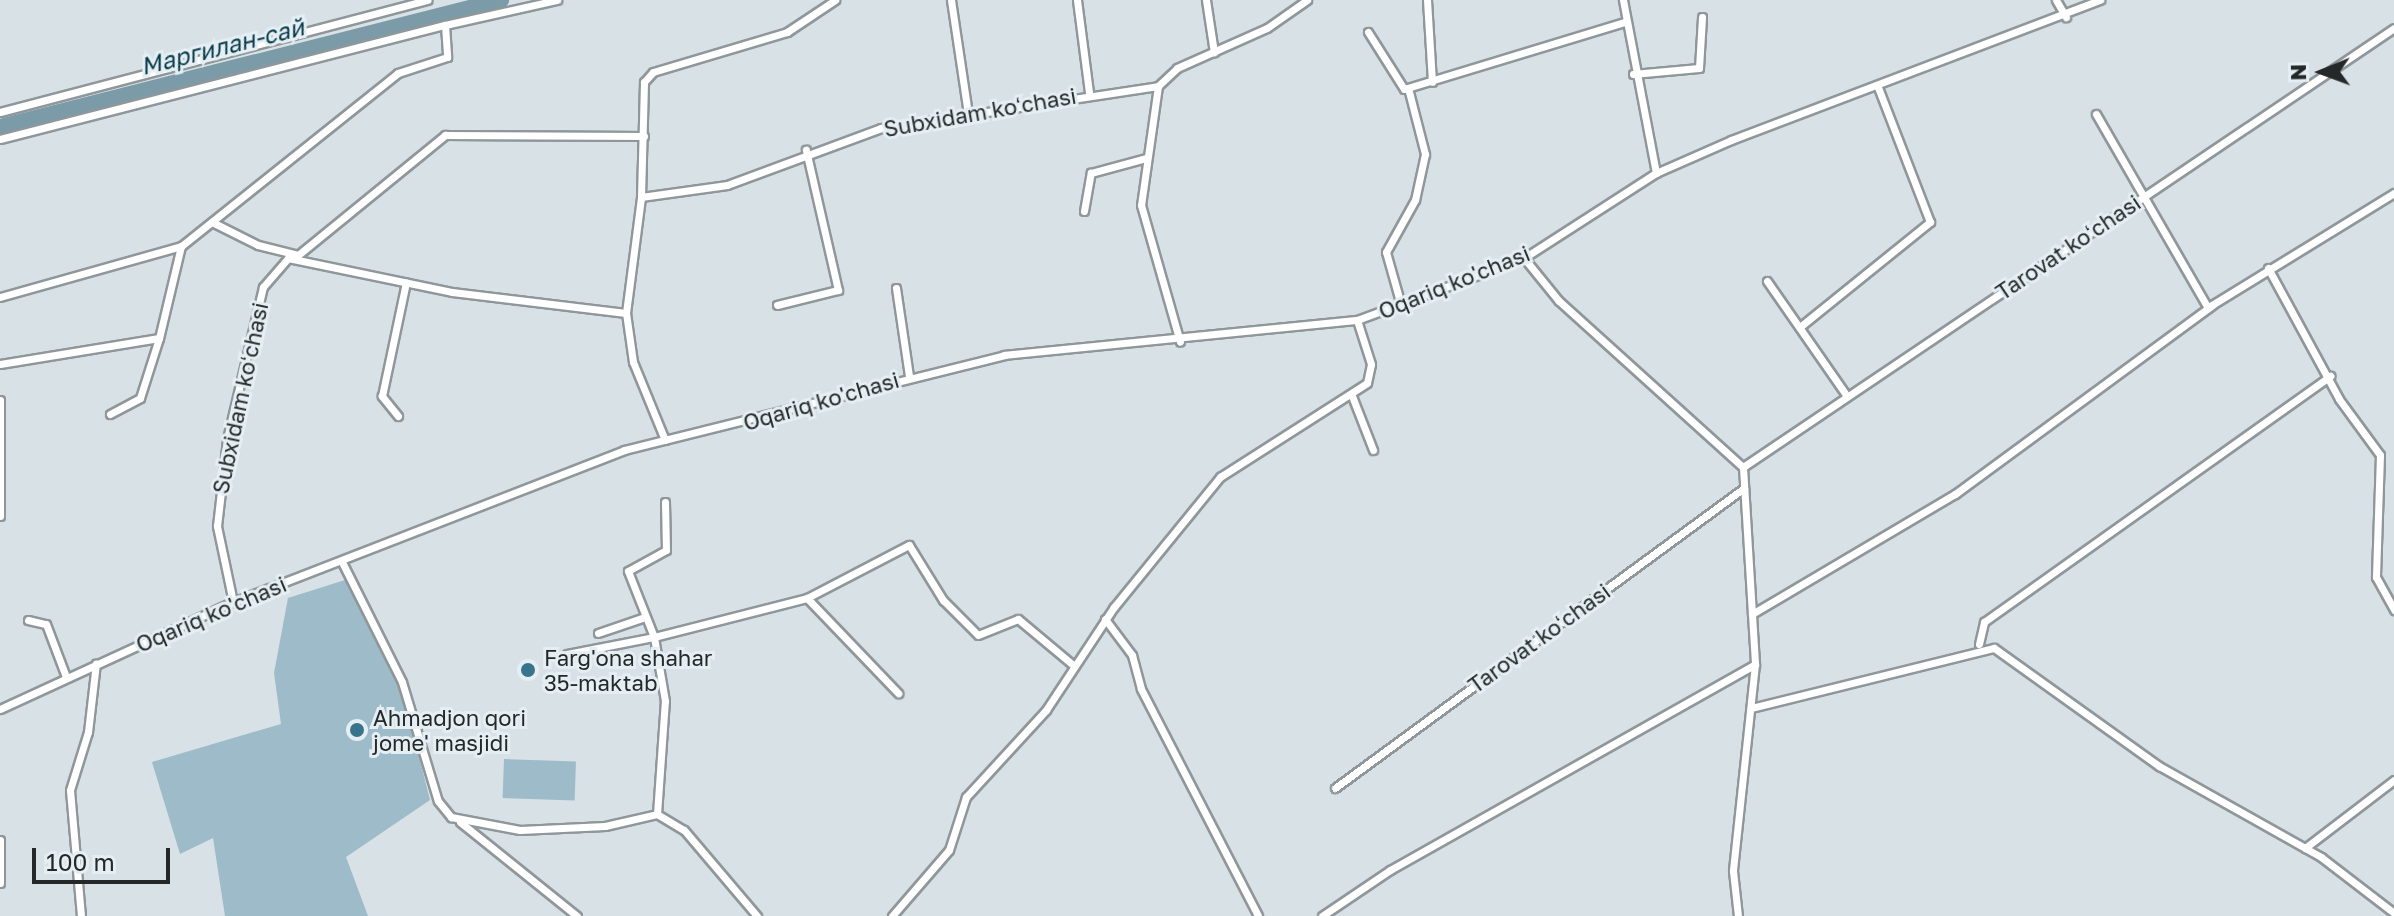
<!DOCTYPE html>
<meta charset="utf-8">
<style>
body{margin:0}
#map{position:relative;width:2394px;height:916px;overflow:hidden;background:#d8e1e5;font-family:"Golos Text",sans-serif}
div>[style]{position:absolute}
.green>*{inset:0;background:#9dbbc8;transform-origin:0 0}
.river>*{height:16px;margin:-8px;padding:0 8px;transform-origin:8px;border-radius:8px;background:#7b9ba8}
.roads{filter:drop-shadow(2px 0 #8f979b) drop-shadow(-2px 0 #8f979b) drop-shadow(0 2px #8f979b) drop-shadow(0 -2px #8f979b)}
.street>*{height:7px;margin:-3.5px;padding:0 3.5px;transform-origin:3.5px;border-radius:3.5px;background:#fff}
.dots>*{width:22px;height:22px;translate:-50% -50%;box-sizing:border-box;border:4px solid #e5eff3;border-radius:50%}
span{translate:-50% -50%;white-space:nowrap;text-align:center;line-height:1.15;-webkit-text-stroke:6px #e5eff3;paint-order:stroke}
.street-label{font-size:22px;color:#242829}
.poi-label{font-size:22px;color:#242829}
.left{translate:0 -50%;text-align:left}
.water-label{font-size:24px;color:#0a3a4b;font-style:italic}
.north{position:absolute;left:2282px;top:32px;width:80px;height:80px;-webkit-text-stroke:6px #e5eff3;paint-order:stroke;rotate:269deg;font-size:22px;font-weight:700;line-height:32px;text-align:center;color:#242829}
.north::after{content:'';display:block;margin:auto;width:28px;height:36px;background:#242829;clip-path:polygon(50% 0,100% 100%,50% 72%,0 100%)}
.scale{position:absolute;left:32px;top:848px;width:138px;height:36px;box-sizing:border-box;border:4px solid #242829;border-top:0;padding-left:10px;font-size:24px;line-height:28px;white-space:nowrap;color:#242829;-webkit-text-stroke:6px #e5eff3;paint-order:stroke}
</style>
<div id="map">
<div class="green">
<i style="clip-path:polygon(345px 580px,404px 697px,430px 800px,346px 857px,368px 916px,225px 916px,213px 838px,180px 854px,152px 762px,281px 724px,274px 673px,288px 598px)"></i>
<i style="left:504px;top:759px;width:72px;height:39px;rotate:2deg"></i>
</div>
<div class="river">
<i style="left:0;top:127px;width:517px;rotate:-14.22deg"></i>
</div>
<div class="roads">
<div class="street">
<i style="left:951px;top:0;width:115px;rotate:81.5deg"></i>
<i style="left:1077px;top:0;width:94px;rotate:82.6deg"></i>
<i style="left:1206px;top:0;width:53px;rotate:81.3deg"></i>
<i style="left:1427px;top:0;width:82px;rotate:86.5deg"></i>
<i style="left:1623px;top:0;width:176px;rotate:79.2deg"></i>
<i style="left:2056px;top:0;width:20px;rotate:60deg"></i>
<i style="left:445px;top:25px;width:115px;rotate:-12.6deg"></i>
<i style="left:1368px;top:32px;width:67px;rotate:57.7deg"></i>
<i style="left:1404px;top:89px;width:230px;rotate:-16.9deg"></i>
<i style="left:1633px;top:74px;width:66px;rotate:-5.2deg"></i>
<i style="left:1699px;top:68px;width:51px;rotate:-86.6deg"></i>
<i style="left:1158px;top:86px;width:120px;rotate:98.1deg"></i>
<i style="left:1141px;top:205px;width:142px;rotate:74.1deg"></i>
<i style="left:0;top:112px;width:442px;rotate:-14.7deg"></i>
<i style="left:2096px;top:114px;width:224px;rotate:60deg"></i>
<i style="left:0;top:139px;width:459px;rotate:-14.4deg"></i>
<i style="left:445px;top:25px;width:32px;rotate:86deg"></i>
<i style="left:447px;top:57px;width:52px;rotate:161.9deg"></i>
<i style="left:398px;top:73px;width:278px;rotate:141.4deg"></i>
<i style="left:181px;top:246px;width:95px;rotate:103.4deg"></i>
<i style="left:159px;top:338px;width:161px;rotate:170.7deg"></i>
<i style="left:641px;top:197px;width:87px;rotate:-7.9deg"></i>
<i style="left:727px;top:185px;width:164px;rotate:-20.3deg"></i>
<i style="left:881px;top:128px;width:280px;rotate:-8.6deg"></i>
<i style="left:1158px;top:86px;width:26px;rotate:-43deg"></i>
<i style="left:1177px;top:68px;width:98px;rotate:-24deg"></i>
<i style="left:1267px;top:28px;width:49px;rotate:-35deg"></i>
<i style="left:1084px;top:211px;width:39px;rotate:-80deg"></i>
<i style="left:1091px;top:173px;width:57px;rotate:-15.3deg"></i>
<i style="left:212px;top:222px;width:51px;rotate:26.6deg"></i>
<i style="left:258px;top:245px;width:41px;rotate:14deg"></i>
<i style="left:298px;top:255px;width:190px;rotate:-39.2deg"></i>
<i style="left:445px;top:135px;width:199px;rotate:0.3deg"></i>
<i style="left:1524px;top:258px;width:55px;rotate:50.9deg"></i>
<i style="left:1559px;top:301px;width:248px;rotate:42.1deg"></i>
<i style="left:1743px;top:467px;width:197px;rotate:86.5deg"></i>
<i style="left:1755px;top:664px;width:208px;rotate:96.1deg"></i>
<i style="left:1733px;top:871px;width:45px;rotate:83.7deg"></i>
<i style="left:2268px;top:268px;width:149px;rotate:61.5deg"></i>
<i style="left:2339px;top:399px;width:69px;rotate:53.8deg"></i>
<i style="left:2380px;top:455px;width:122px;rotate:91.9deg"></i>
<i style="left:2376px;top:577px;width:38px;rotate:61deg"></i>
<i style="left:1767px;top:281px;width:140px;rotate:55.2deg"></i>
<i style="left:896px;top:288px;width:89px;rotate:81.6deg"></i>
<i style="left:0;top:297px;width:188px;rotate:-15.7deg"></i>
<i style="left:777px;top:305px;width:63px;rotate:-13.8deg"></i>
<i style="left:838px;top:290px;width:144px;rotate:-102.9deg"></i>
<i style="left:1401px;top:305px;width:55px;rotate:-105.8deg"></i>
<i style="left:1386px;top:252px;width:60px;rotate:-60.9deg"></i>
<i style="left:1415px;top:200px;width:47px;rotate:-77.7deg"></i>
<i style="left:1425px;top:154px;width:68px;rotate:-104.4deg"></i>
<i style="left:1801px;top:326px;width:166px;rotate:-38.9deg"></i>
<i style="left:1930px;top:222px;width:145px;rotate:-111.1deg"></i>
<i style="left:1352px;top:396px;width:58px;rotate:68.7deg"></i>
<i style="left:0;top:400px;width:116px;rotate:90deg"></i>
<i style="left:110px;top:414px;width:34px;rotate:-28deg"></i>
<i style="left:140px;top:398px;width:63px;rotate:-72.4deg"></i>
<i style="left:398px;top:416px;width:26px;rotate:-129deg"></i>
<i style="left:382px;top:396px;width:116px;rotate:-78.1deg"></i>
<i style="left:665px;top:440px;width:84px;rotate:-112.3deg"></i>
<i style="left:633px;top:362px;width:49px;rotate:-98.1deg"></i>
<i style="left:626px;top:313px;width:117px;rotate:-82.6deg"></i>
<i style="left:641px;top:197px;width:115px;rotate:-88.5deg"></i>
<i style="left:644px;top:82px;width:13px;rotate:-48deg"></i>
<i style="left:653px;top:72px;width:140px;rotate:-16.6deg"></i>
<i style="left:787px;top:32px;width:58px;rotate:-33.7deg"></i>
<i style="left:1743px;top:467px;width:785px;rotate:-33.99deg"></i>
<i style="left:342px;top:562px;width:134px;rotate:63.4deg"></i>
<i style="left:402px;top:682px;width:124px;rotate:73.2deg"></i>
<i style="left:438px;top:801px;width:21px;rotate:51deg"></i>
<i style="left:451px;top:817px;width:70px;rotate:10.7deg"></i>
<i style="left:520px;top:830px;width:85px;rotate:-2.7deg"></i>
<i style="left:605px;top:826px;width:53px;rotate:-13deg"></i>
<i style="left:657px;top:814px;width:31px;rotate:31deg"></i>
<i style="left:684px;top:830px;width:113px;rotate:49.7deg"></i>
<i style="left:807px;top:598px;width:132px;rotate:46.2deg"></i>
<i style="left:233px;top:602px;width:78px;rotate:-101.9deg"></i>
<i style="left:217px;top:526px;width:88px;rotate:-83.4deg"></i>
<i style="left:227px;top:439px;width:156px;rotate:-76.7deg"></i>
<i style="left:263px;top:287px;width:38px;rotate:-49deg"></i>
<i style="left:288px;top:258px;width:167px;rotate:11.7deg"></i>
<i style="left:452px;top:292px;width:175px;rotate:6.9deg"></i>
<i style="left:1752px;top:614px;width:236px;rotate:-30.6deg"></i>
<i style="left:1955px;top:494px;width:319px;rotate:-36.3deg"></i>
<i style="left:2212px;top:305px;width:214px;rotate:-31.6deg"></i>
<i style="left:1105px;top:619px;width:45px;rotate:53.1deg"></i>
<i style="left:1132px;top:655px;width:35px;rotate:75deg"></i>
<i style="left:1141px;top:689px;width:255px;rotate:62.7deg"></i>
<i style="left:28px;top:620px;width:18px;rotate:13deg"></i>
<i style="left:46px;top:624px;width:57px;rotate:69.3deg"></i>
<i style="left:598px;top:633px;width:50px;rotate:-18.8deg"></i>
<i style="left:1979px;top:644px;width:23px;rotate:-77deg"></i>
<i style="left:1984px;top:622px;width:425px;rotate:-35.4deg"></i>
<i style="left:567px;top:654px;width:89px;rotate:-11.1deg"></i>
<i style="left:654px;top:637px;width:71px;rotate:-111.5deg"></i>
<i style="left:628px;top:571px;width:43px;rotate:-28.9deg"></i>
<i style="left:666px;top:550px;width:48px;rotate:-91.2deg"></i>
<i style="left:1751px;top:708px;width:250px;rotate:-13.9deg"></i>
<i style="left:1994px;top:648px;width:203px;rotate:35.6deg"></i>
<i style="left:2159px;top:766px;width:186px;rotate:29.3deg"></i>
<i style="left:2321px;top:857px;width:92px;rotate:37.5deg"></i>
<i style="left:0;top:709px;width:256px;rotate:-24.7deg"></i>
<i style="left:233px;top:602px;width:420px;rotate:-21.2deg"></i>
<i style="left:624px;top:450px;width:392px;rotate:-14deg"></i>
<i style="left:1004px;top:355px;width:355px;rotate:-5.7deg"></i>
<i style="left:1357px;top:320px;width:178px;rotate:-20.4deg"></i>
<i style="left:1524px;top:258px;width:157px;rotate:-32.8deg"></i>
<i style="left:1656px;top:173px;width:82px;rotate:-23.7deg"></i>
<i style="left:1731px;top:140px;width:395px;rotate:-20.8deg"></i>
<i style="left:1335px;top:788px;width:507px;rotate:-36.26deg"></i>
<i style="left:657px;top:814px;width:113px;rotate:-86deg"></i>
<i style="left:665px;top:701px;width:65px;rotate:-99.8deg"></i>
<i style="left:654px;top:637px;width:158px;rotate:-14.3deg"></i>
<i style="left:807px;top:598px;width:115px;rotate:-27.5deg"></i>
<i style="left:909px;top:545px;width:65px;rotate:58.3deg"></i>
<i style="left:943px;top:600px;width:49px;rotate:45deg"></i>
<i style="left:978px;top:635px;width:43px;rotate:-21.8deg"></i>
<i style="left:1018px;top:619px;width:72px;rotate:39.9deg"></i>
<i style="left:460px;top:822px;width:150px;rotate:38.8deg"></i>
<i style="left:0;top:840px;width:43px;rotate:90deg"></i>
<i style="left:2305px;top:848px;width:112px;rotate:-37.4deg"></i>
<i style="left:81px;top:916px;width:126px;rotate:-95deg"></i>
<i style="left:70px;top:790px;width:61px;rotate:-72.8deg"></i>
<i style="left:88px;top:732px;width:69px;rotate:-83.4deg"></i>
<i style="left:892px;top:916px;width:87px;rotate:-49.2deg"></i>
<i style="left:949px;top:850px;width:56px;rotate:-72.2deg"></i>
<i style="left:966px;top:797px;width:118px;rotate:-47.4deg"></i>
<i style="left:1046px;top:710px;width:123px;rotate:-56.6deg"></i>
<i style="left:1114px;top:607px;width:168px;rotate:-50.8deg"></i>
<i style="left:1220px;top:477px;width:174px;rotate:-32.6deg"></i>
<i style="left:1367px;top:383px;width:19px;rotate:-78deg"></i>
<i style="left:1371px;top:364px;width:46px;rotate:-107.7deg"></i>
<i style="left:1322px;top:916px;width:82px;rotate:-34.1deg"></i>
<i style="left:1390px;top:870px;width:419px;rotate:-29.4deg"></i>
</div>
</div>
<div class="dots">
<i style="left:528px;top:670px;background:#38758c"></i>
<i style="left:357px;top:730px;background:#38758c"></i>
</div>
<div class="street-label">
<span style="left:980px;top:112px;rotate:-10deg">Subxidam koʻchasi</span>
<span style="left:2068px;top:247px;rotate:-34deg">Tarovat koʻchasi</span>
<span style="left:1454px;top:282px;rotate:-22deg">Oqariq ko'chasi</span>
<span style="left:240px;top:398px;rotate:-78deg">Subxidam koʻchasi</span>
<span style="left:821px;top:401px;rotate:-16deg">Oqariq ko'chasi</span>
<span style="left:211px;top:614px;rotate:-23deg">Oqariq ko'chasi</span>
<span style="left:1539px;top:638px;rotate:-36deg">Tarovat koʻchasi</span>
</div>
<div class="poi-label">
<span class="left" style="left:544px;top:670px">Farg'ona shahar<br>35-maktab</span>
<span class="left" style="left:373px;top:730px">Ahmadjon qori<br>jome' masjidi</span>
</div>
<div class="water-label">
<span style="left:222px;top:46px;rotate:-14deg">Маргилан-сай</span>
</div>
<div class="north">N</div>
<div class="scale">100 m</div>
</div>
